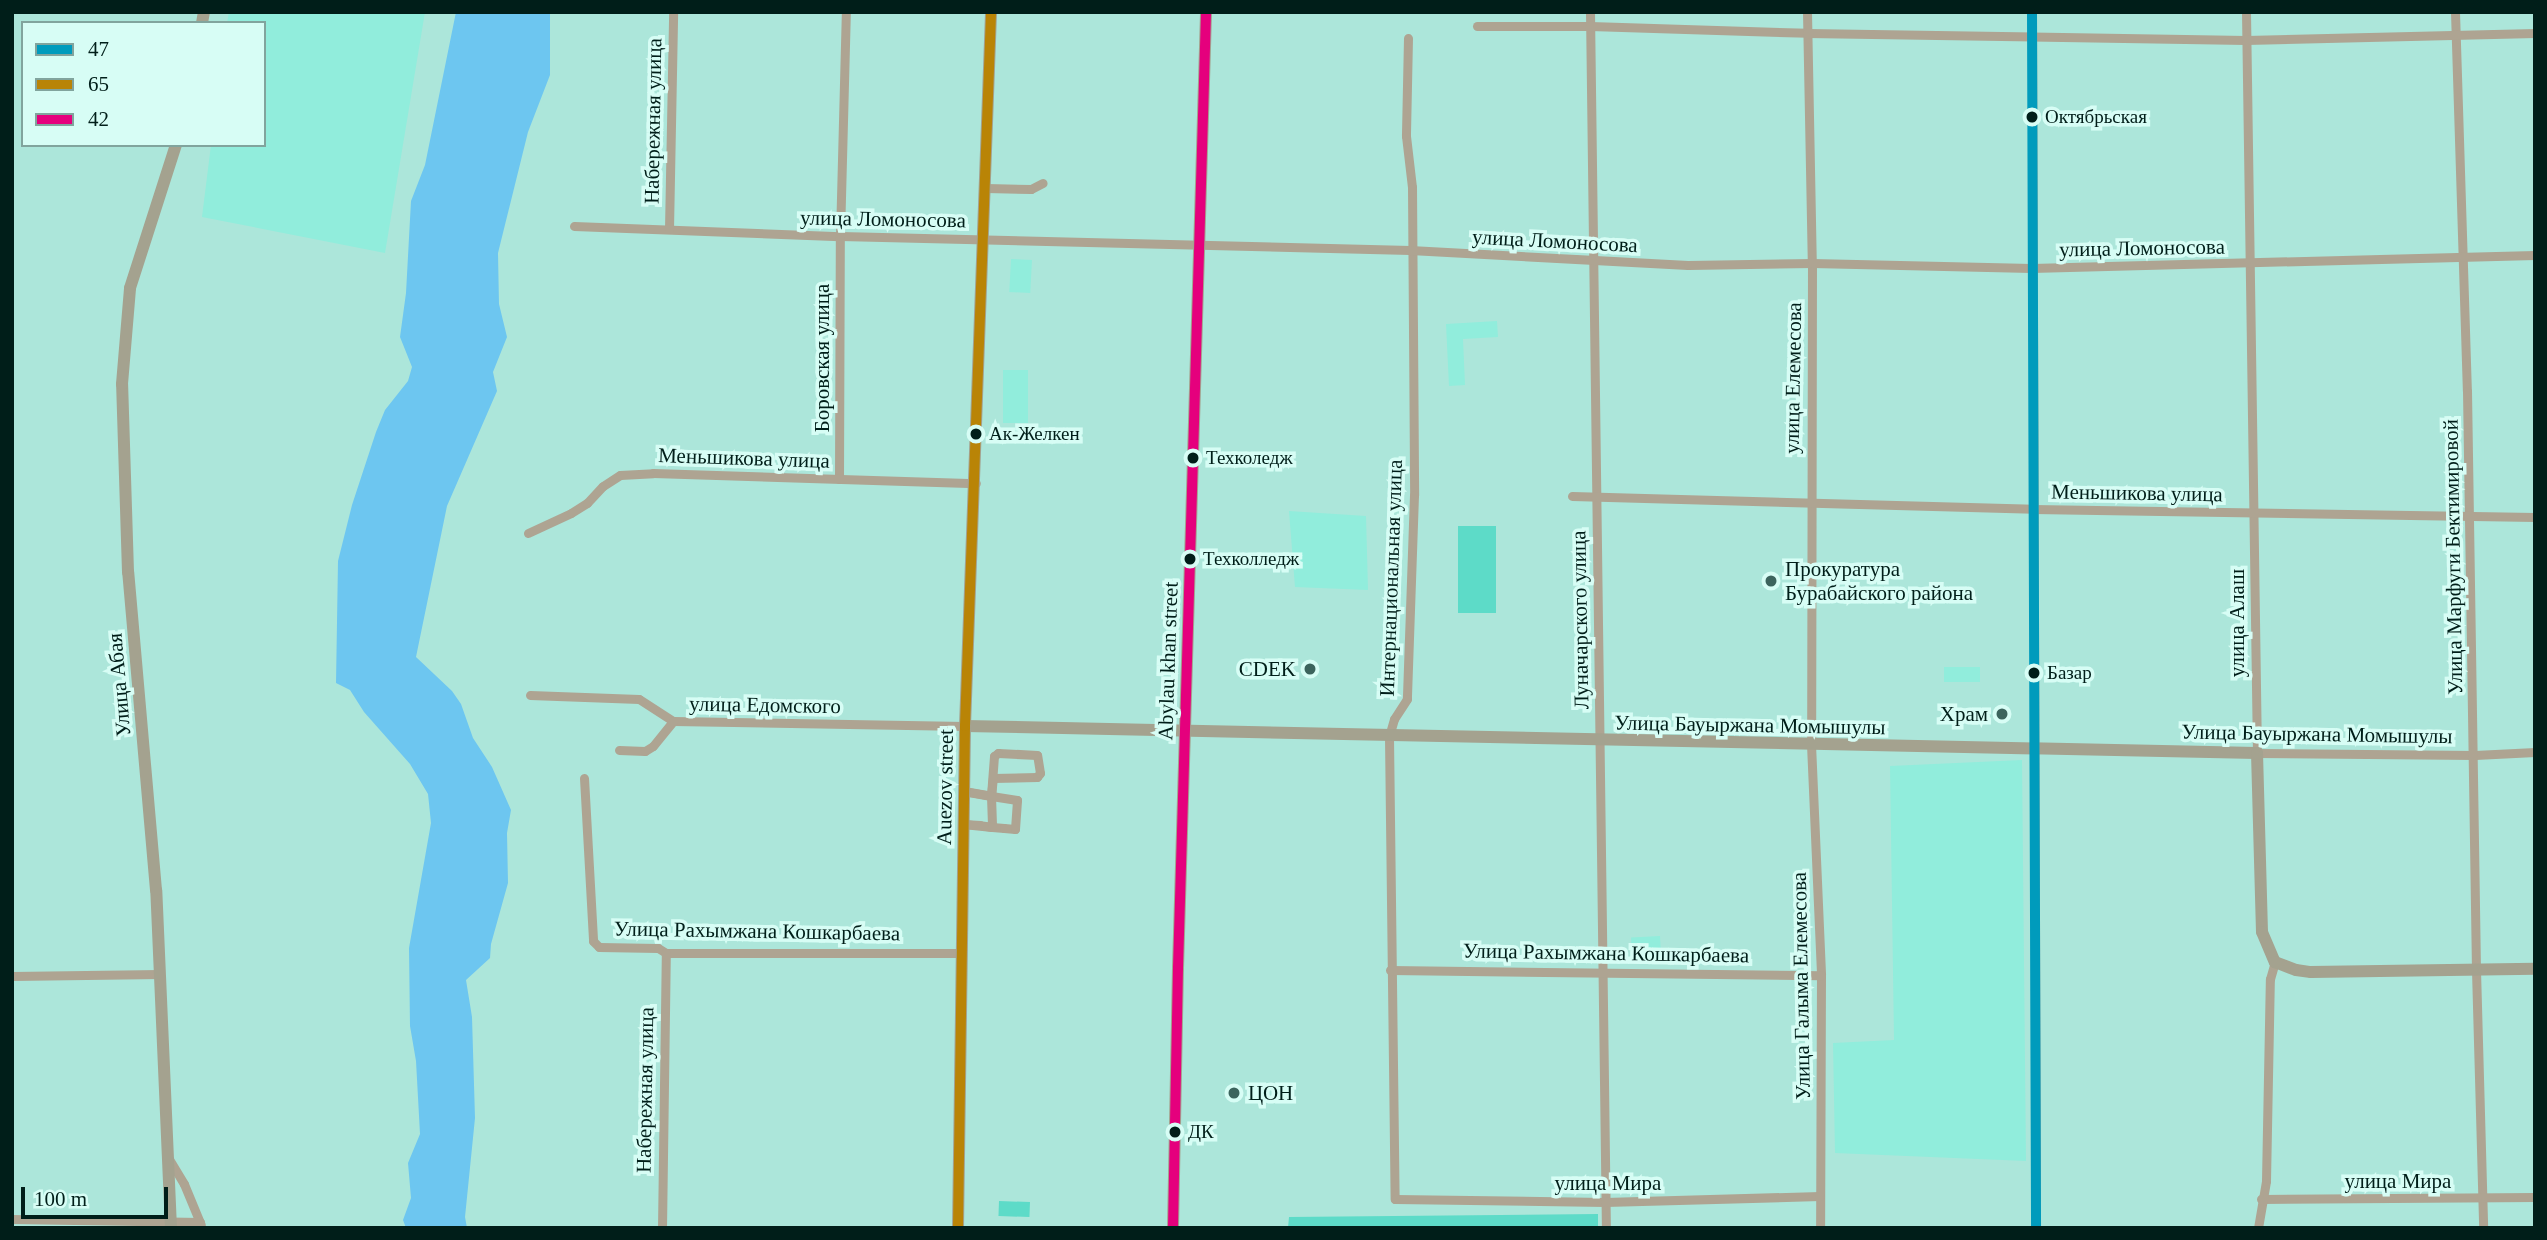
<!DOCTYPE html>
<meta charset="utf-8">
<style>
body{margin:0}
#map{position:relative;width:2547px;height:1240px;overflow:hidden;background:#ace6da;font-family:"Times New Roman",serif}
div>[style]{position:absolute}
.built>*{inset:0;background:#91eddc;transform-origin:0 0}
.green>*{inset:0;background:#5ddbc8;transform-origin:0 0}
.water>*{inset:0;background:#6dc6f0}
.street>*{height:9px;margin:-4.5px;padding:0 4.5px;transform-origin:4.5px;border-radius:4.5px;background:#aea492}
.secondary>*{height:12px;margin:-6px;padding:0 6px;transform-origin:6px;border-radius:6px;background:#a4a28f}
.bus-1>*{height:10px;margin:-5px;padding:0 5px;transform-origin:5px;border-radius:5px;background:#009bbc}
.bus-2>*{height:10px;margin:-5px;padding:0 5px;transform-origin:5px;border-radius:5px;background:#b98406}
.bus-3>*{height:10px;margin:-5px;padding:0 5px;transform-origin:5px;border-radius:5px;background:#e5007d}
.dots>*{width:19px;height:19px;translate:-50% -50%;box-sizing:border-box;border:4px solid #d7fdf5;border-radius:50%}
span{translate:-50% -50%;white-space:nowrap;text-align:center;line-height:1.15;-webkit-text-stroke:7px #d7fdf5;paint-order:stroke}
.bus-label{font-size:19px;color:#001e19}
.left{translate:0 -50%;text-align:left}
.street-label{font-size:21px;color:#001e19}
.poi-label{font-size:21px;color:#001e19}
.right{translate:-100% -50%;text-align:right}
.frame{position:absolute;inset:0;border:14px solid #001e19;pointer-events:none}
.legend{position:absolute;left:21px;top:21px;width:245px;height:126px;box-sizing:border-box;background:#d7fdf5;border:2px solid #81a49d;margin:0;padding:9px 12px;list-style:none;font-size:21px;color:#001e19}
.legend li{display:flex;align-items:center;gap:14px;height:35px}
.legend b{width:35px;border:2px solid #81a49d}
.scale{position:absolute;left:21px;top:1187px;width:147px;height:32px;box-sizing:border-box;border:4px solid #001e19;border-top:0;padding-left:9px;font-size:21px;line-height:24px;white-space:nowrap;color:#001e19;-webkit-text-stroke:5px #d7fdf5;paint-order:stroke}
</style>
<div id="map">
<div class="built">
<i style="clip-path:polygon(229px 12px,425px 12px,385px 253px,202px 217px,211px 145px,264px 145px,264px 23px,227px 23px)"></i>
<i style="left:1011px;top:259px;width:21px;height:33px;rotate:3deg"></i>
<i style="clip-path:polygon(1497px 321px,1498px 337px,1463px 339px,1465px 385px,1449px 386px,1446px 324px)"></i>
<i style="left:1003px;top:370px;width:25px;height:53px"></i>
<i style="clip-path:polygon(1289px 511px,1366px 516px,1368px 590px,1295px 587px)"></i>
<i style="left:1980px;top:667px;width:15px;height:36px;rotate:90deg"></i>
<i style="clip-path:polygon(2022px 760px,2026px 1161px,1835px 1153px,1833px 1043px,1894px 1040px,1890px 766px)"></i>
<i style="left:1660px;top:936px;width:17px;height:29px;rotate:87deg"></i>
</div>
<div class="green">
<i style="left:1458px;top:526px;width:38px;height:87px"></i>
<i style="left:999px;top:1201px;width:31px;height:15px;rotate:2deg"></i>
<i style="clip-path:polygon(1598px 1214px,1598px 1228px,1288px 1228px,1289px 1217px)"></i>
</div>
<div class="water">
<i style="clip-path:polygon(456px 12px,550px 12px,550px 75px,528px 132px,498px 253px,499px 304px,507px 337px,493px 372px,497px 391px,447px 506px,416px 657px,452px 691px,461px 704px,473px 738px,492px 767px,511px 810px,507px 833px,508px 883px,491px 944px,490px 958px,466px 980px,472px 1017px,475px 1118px,465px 1217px,467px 1228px,406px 1228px,403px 1220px,411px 1198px,408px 1163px,420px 1134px,416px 1061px,410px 1026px,409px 948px,431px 823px,428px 794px,410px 764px,364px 712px,350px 690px,336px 683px,338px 561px,352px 505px,376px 432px,385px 410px,408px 381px,412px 367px,400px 337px,406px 293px,411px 201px,425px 165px)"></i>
</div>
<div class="street">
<i style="left:1590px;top:12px;width:1216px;rotate:89.25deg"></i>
<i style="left:1807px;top:12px;width:251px;rotate:88.9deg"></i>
<i style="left:1812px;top:263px;width:481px;rotate:90.1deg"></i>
<i style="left:1811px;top:744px;width:231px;rotate:87.5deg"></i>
<i style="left:1821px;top:975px;width:253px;rotate:90.2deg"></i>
<i style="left:2032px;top:12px;width:1216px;rotate:89.81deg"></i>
<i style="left:2246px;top:12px;width:741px;rotate:89.15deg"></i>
<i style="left:2257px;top:753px;width:218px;rotate:0.5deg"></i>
<i style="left:2475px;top:755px;width:60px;rotate:-2.9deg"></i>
<i style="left:2455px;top:12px;width:379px;rotate:88.2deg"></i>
<i style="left:2467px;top:391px;width:579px;rotate:89.11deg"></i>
<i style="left:2476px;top:970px;width:258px;rotate:88.4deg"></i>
<i style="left:1477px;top:26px;width:113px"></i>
<i style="left:1590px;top:26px;width:217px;rotate:1.8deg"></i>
<i style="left:1807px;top:33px;width:439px;rotate:0.9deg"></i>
<i style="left:2246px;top:40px;width:289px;rotate:-1.4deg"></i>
<i style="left:1408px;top:38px;width:98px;rotate:91.2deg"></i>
<i style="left:1406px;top:136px;width:51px;rotate:83.3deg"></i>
<i style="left:1412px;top:187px;width:308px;rotate:89.6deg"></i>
<i style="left:1414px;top:495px;width:204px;rotate:92deg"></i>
<i style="left:1407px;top:699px;width:24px;rotate:123deg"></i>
<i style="left:1394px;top:719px;width:19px;rotate:106deg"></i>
<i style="left:1389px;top:737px;width:462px;rotate:89.3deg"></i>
<i style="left:1395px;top:1199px;width:210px;rotate:0.8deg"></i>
<i style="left:1605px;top:1202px;width:215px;rotate:-1.6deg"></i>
<i style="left:986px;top:188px;width:45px;rotate:1.3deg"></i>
<i style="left:1031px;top:189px;width:13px;rotate:-27deg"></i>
<i style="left:574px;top:226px;width:266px;rotate:2.2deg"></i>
<i style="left:840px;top:236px;width:570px;rotate:1.41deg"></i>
<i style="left:1410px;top:250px;width:278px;rotate:3.1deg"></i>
<i style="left:1688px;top:265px;width:124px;rotate:-0.9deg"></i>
<i style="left:1812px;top:263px;width:219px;rotate:1.3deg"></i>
<i style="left:2031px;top:268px;width:504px;rotate:-1.48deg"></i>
<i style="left:669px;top:229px;width:217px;rotate:-88.9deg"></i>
<i style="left:839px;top:479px;width:243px;rotate:-89.8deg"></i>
<i style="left:840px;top:236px;width:224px;rotate:-88.5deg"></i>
<i style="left:1572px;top:496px;width:461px;rotate:1.6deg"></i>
<i style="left:2033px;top:509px;width:502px;rotate:0.91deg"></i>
<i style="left:528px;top:533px;width:47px;rotate:-24.9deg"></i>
<i style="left:571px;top:513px;width:19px;rotate:-32deg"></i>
<i style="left:587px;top:503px;width:23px;rotate:-47deg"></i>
<i style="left:603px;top:486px;width:20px;rotate:-33deg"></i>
<i style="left:620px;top:475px;width:33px;rotate:-3deg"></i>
<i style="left:653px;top:473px;width:323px;rotate:1.8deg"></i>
<i style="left:530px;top:695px;width:109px;rotate:2.1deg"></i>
<i style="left:639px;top:699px;width:40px;rotate:32.9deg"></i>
<i style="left:673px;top:721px;width:292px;rotate:1deg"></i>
<i style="left:619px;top:750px;width:26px;rotate:2deg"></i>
<i style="left:645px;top:751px;width:9px;rotate:-32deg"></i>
<i style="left:653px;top:746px;width:32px;rotate:-51deg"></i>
<i style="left:584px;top:778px;width:163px;rotate:86.8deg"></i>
<i style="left:593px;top:941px;width:8px;rotate:45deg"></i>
<i style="left:599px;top:947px;width:59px;rotate:1deg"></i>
<i style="left:658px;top:948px;width:9px;rotate:32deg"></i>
<i style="left:666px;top:953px;width:296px"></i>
<i style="left:964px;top:791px;width:27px;rotate:10deg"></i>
<i style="left:991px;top:796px;width:18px;rotate:-84deg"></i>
<i style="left:993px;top:778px;width:44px;rotate:-1.3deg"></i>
<i style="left:1037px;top:777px;width:5px;rotate:-53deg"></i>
<i style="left:1040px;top:773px;width:18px;rotate:-99deg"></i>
<i style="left:1037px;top:755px;width:39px;rotate:-177deg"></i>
<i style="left:998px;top:753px;width:5px;rotate:143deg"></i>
<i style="left:994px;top:756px;width:40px;rotate:94.3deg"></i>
<i style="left:991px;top:796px;width:31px;rotate:88deg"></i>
<i style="left:992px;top:827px;width:12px;rotate:-171deg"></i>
<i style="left:980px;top:825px;width:17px;rotate:-177deg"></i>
<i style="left:963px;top:824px;width:29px;rotate:6deg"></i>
<i style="left:992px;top:827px;width:12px;rotate:5deg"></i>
<i style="left:1004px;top:828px;width:11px;rotate:5deg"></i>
<i style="left:1015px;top:829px;width:29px;rotate:-86deg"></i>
<i style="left:1017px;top:800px;width:26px;rotate:-171deg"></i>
<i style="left:991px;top:796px;width:27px;rotate:-170deg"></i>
<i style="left:1390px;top:970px;width:431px;rotate:0.7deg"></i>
<i style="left:12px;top:976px;width:148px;rotate:-0.8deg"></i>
<i style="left:169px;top:1159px;width:29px;rotate:59deg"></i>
<i style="left:184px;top:1184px;width:44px;rotate:67.5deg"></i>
<i style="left:2261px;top:1199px;width:274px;rotate:-0.4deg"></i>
<i style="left:12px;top:1219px;width:188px;rotate:0.9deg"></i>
<i style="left:662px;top:1228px;width:275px;rotate:-89.2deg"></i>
<i style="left:2258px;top:1228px;width:48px;rotate:-80.3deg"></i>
<i style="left:2266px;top:1181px;width:202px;rotate:-88.9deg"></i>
<i style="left:2270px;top:979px;width:18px;rotate:-74deg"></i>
</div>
<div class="secondary">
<i style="left:202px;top:23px;width:11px;rotate:-80deg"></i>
<i style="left:965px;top:726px;width:1292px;rotate:1.2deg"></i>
<i style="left:2257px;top:753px;width:179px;rotate:88.4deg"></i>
<i style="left:2262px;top:932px;width:33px;rotate:67deg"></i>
<i style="left:2275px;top:962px;width:22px;rotate:21deg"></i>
<i style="left:2296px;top:970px;width:15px;rotate:8deg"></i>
<i style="left:2311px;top:972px;width:224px;rotate:-0.8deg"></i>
<i style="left:171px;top:1228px;width:338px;rotate:-92.5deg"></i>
<i style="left:156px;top:890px;width:319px;rotate:-95deg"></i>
<i style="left:128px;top:572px;width:188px;rotate:-91.8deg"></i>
<i style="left:122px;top:384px;width:96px;rotate:-85.2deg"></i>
<i style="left:130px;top:288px;width:150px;rotate:-72.2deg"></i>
<i style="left:958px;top:1228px;width:502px;rotate:-89.2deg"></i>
<i style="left:965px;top:726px;width:714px;rotate:-87.91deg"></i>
<i style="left:1173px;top:1228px;width:260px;rotate:-88.9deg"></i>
<i style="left:1178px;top:968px;width:956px;rotate:-88.32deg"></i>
</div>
<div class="bus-1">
<i style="left:2032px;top:12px;width:1216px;rotate:89.81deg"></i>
</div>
<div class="bus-2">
<i style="left:958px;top:1228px;width:502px;rotate:-89.2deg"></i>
<i style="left:965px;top:726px;width:714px;rotate:-87.91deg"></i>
</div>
<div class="bus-3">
<i style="left:1173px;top:1228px;width:260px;rotate:-88.9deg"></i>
<i style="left:1178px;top:968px;width:956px;rotate:-88.32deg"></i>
</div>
<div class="dots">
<i style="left:2032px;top:117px;background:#001e19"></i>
<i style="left:976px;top:434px;background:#001e19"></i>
<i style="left:1193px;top:458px;background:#001e19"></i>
<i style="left:1190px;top:559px;background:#001e19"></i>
<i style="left:1771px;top:581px;background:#3c645d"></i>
<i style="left:1310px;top:669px;background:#3c645d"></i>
<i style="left:2034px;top:673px;background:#001e19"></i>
<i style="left:2002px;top:714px;background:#3c645d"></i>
<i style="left:1234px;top:1093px;background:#3c645d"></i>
<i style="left:1175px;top:1132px;background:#001e19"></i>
</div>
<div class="bus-label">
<span class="left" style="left:2045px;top:117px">Октябрьская</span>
<span class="left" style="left:989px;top:434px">Ак-Желкен</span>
<span class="left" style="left:1206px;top:458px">Техколедж</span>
<span class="left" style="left:1203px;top:559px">Техколледж</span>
<span class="left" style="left:2047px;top:673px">Базар</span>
<span class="left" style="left:1188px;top:1132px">ДК</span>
</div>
<div class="street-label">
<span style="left:653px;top:121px;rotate:-89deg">Набережная улица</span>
<span style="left:883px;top:219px;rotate:1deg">улица Ломоносова</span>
<span style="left:1555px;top:241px;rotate:3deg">улица Ломоносова</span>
<span style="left:2142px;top:248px;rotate:-1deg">улица Ломоносова</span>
<span style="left:822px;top:358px;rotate:-90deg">Боровская улица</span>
<span style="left:1793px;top:378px;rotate:-89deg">улица Елемесова</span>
<span style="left:744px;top:458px;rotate:2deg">Меньшикова улица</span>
<span style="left:2137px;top:493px;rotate:1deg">Меньшикова улица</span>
<span style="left:2453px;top:557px;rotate:-91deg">Улица Марфуги Бектимировой</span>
<span style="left:1391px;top:578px;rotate:-88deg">Интернациональная улица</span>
<span style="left:1580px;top:620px;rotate:-91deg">Луначарского улица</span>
<span style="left:2237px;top:623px;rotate:-90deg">улица Алаш</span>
<span style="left:1168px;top:661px;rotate:-88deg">Abylau khan street</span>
<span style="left:119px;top:685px;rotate:-95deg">Улица Абая</span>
<span style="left:765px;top:705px;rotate:1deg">улица Едомского</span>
<span style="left:1750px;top:725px;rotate:1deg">Улица Бауыржана Момышулы</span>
<span style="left:2317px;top:734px;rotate:1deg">Улица Бауыржана Момышулы</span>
<span style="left:945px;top:787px;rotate:-89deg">Auezov street</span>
<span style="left:757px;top:931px;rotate:1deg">Улица Рахымжана Кошкарбаева</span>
<span style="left:1606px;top:953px;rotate:1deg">Улица Рахымжана Кошкарбаева</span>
<span style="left:1801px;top:986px;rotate:-91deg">Улица Галыма Елемесова</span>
<span style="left:645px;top:1090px;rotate:-89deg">Набережная улица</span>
<span style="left:2398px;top:1181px">улица Мира</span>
<span style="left:1608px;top:1183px">улица Мира</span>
</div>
<div class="poi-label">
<span class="left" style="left:1785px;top:581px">Прокуратура<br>Бурабайского района</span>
<span class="right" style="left:1296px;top:669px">CDEK</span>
<span class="right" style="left:1988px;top:714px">Храм</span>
<span class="left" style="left:1248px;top:1093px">ЦОН</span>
</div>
<div class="frame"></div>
<ul class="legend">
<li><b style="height:9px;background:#009bbc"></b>47</li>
<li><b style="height:9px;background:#b98406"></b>65</li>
<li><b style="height:9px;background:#e5007d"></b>42</li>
</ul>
<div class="scale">100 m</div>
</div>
